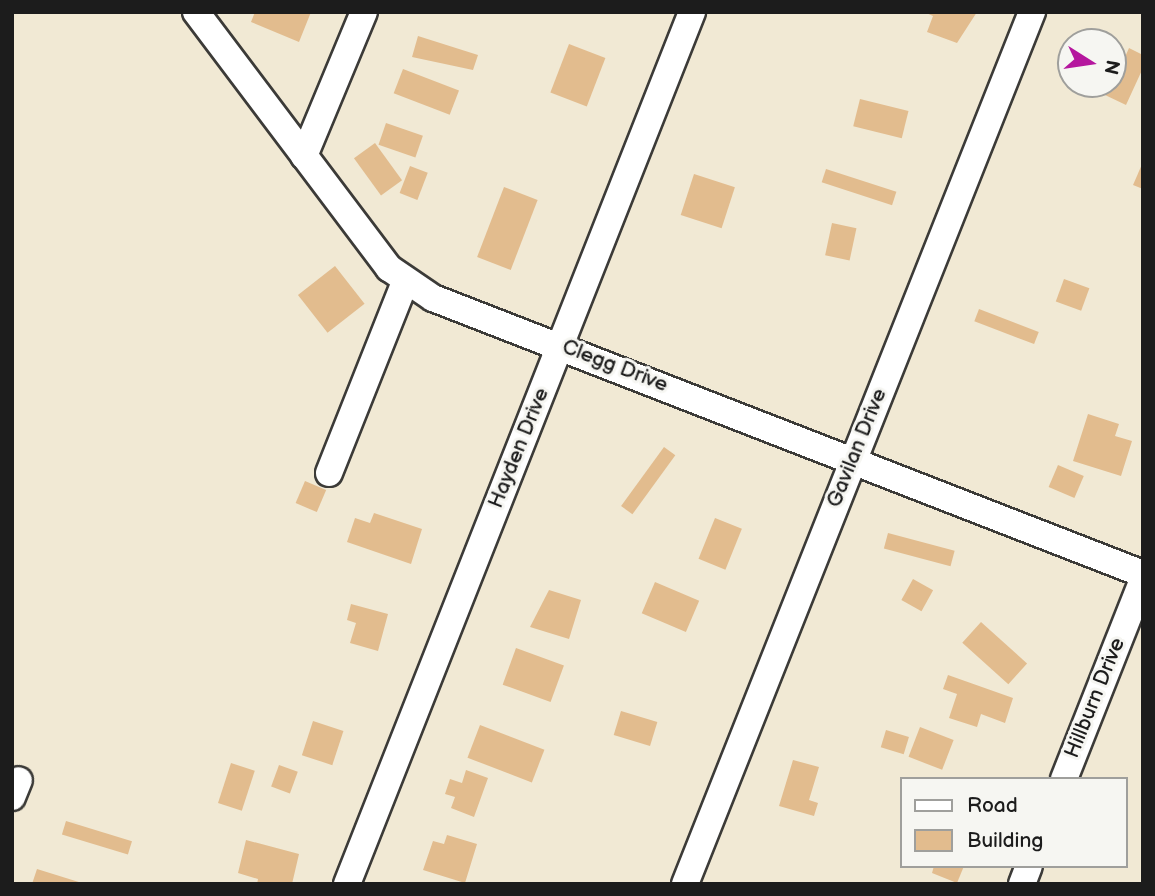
<!DOCTYPE html>
<style>
body{margin:0}
#map{position:relative;width:1155px;height:896px;overflow:hidden;background:#f1e9d4;font-family:"Balsamiq Sans",sans-serif}
div>[style]{position:absolute}
.building>*{inset:0;background:#e2bc8e;transform-origin:0 0}
.roads{filter:drop-shadow(2px 0 #3c3b38) drop-shadow(-2px 0 #3c3b38) drop-shadow(0 2px #3c3b38) drop-shadow(0 -2px #3c3b38)}
.minor>*{height:26px;margin:-13px;padding:0 13px;transform-origin:13px;border-radius:13px;background:#fff}
span{translate:-50% -50%;white-space:nowrap;text-align:center;line-height:1.15;-webkit-text-stroke:6px #f6f6f2;paint-order:stroke}
.street-label{font-size:21px;color:#1c1c1c}
.frame{position:absolute;inset:0;border:14px solid #1c1c1c;pointer-events:none}
.legend{position:absolute;left:900px;top:777px;width:228px;height:91px;box-sizing:border-box;background:#f6f6f2;border:2px solid #9f9f9c;margin:0;padding:9px 12px;list-style:none;font-size:21px;color:#1c1c1c}
.legend li{display:flex;align-items:center;gap:14px;height:35px}
.legend b{width:35px;border:2px solid #9f9f9c}
.north{position:absolute;left:1057px;top:28px;width:70px;height:70px;box-sizing:border-box;background:#f6f6f2;border:2px solid #9f9f9c;border-radius:50%;rotate:102deg;font-size:19px;font-weight:700;line-height:28px;text-align:center;color:#1c1c1c}
.north::after{content:'';display:block;margin:auto;width:24px;height:32px;background:#b5179e;clip-path:polygon(50% 0,100% 100%,50% 72%,0 100%)}
</style>
<div id="map">
<div class="building">
<i style="clip-path:polygon(255px 12px,311px 12px,299px 42px,251px 22px)"></i>
<i style="clip-path:polygon(924px 12px,977px 12px,957px 43px,927px 32px,933px 16px)"></i>
<i style="clip-path:polygon(418px 36px,478px 55px,473px 70px,412px 57px)"></i>
<i style="left:569px;top:44px;width:39px;height:52px;rotate:21deg"></i>
<i style="clip-path:polygon(1129px 48px,1143px 55px,1143px 68px,1126px 105px,1082px 84px,1113px 84px,1113px 63px,1121px 66px)"></i>
<i style="left:403px;top:69px;width:60px;height:26px;rotate:21deg"></i>
<i style="left:860px;top:99px;width:50px;height:28px;rotate:14deg"></i>
<i style="left:386px;top:123px;width:39px;height:23px;rotate:19deg"></i>
<i style="left:375px;top:143px;width:46px;height:26px;rotate:54deg"></i>
<i style="clip-path:polygon(1143px 162px,1143px 189px,1133px 185px)"></i>
<i style="left:410px;top:166px;width:19px;height:29px;rotate:21deg"></i>
<i style="left:826px;top:169px;width:74px;height:14px;rotate:18deg"></i>
<i style="left:694px;top:174px;width:43px;height:43px;rotate:18deg"></i>
<i style="left:504px;top:187px;width:36px;height:75px;rotate:21deg"></i>
<i style="left:832px;top:223px;width:25px;height:33px;rotate:12deg"></i>
<i style="left:335px;top:266px;width:48px;height:47px;rotate:52deg"></i>
<i style="left:1064px;top:279px;width:27px;height:24px;rotate:20deg"></i>
<i style="left:979px;top:309px;width:64px;height:13px;rotate:21deg"></i>
<i style="clip-path:polygon(1088px 414px,1119px 424px,1115px 436px,1132px 441px,1121px 476px,1073px 461px)"></i>
<i style="left:664px;top:447px;width:14px;height:73px;rotate:36deg"></i>
<i style="left:1058px;top:465px;width:28px;height:24px;rotate:23deg"></i>
<i style="left:305px;top:481px;width:23px;height:24px;rotate:23deg"></i>
<i style="clip-path:polygon(374px 513px,422px 529px,411px 564px,347px 542px,355px 518px,370px 523px)"></i>
<i style="left:715px;top:518px;width:29px;height:44px;rotate:22deg"></i>
<i style="left:888px;top:533px;width:69px;height:16px;rotate:15deg"></i>
<i style="left:913px;top:579px;width:23px;height:24px;rotate:29deg"></i>
<i style="left:655px;top:582px;width:48px;height:34px;rotate:23deg"></i>
<i style="clip-path:polygon(549px 590px,581px 600px,569px 639px,530px 627px)"></i>
<i style="clip-path:polygon(351px 604px,388px 614px,378px 651px,350px 643px,356px 623px,347px 620px)"></i>
<i style="left:981px;top:622px;width:62px;height:28px;rotate:42deg"></i>
<i style="left:516px;top:648px;width:51px;height:39px;rotate:20deg"></i>
<i style="clip-path:polygon(948px 675px,1013px 698px,1005px 723px,981px 714px,977px 727px,949px 718px,957px 694px,943px 689px)"></i>
<i style="left:621px;top:711px;width:38px;height:25px;rotate:17deg"></i>
<i style="left:313px;top:721px;width:32px;height:36px;rotate:18deg"></i>
<i style="left:480px;top:725px;width:69px;height:35px;rotate:21deg"></i>
<i style="left:920px;top:727px;width:36px;height:32px;rotate:21deg"></i>
<i style="left:886px;top:730px;width:24px;height:18px;rotate:17deg"></i>
<i style="clip-path:polygon(793px 760px,819px 767px,809px 800px,818px 803px,814px 816px,779px 806px)"></i>
<i style="left:231px;top:763px;width:25px;height:42px;rotate:18deg"></i>
<i style="left:279px;top:765px;width:20px;height:23px;rotate:20deg"></i>
<i style="clip-path:polygon(466px 770px,488px 778px,474px 817px,451px 808px,455px 797px,445px 794px,450px 779px,462px 783px)"></i>
<i style="left:66px;top:821px;width:69px;height:14px;rotate:17deg"></i>
<i style="clip-path:polygon(447px 835px,477px 844px,465px 883px,423px 870px,433px 841px,444px 844px)"></i>
<i style="clip-path:polygon(246px 840px,299px 854px,292px 884px,257px 884px,258px 879px,238px 873px)"></i>
<i style="clip-path:polygon(934px 866px,964px 866px,957px 883px,932px 873px)"></i>
<i style="clip-path:polygon(37px 869px,82px 883px,81px 884px,32px 884px)"></i>
</div>
<div class="roads">
<div class="minor">
<i style="left:196px;top:12px;width:321px;rotate:53deg"></i>
<i style="left:389px;top:268px;width:53px;rotate:34.3deg"></i>
<i style="left:433px;top:298px;width:762px;rotate:21.24deg"></i>
<i style="left:304px;top:156px;width:156px;rotate:-67.4deg"></i>
<i style="left:329px;top:473px;width:206px;rotate:-68.3deg"></i>
<i style="left:1064px;top:779px;width:215px;rotate:-68.4deg"></i>
<i style="left:12px;top:797px;width:18px;rotate:-68deg"></i>
<i style="left:347px;top:884px;width:938px;rotate:-68.41deg"></i>
<i style="left:685px;top:884px;width:939px;rotate:-68.3deg"></i>
<i style="left:1022px;top:884px;width:19px;rotate:-69deg"></i>
</div>
</div>
<div class="street-label">
<span style="left:615px;top:366px;rotate:21deg">Clegg Drive</span>
<span style="left:519px;top:448px;rotate:-68deg">Hayden Drive</span>
<span style="left:857px;top:448px;rotate:-68deg">Gavilan Drive</span>
<span style="left:1095px;top:698px;rotate:-68deg">Hillburn Drive</span>
</div>
<div class="frame"></div>
<ul class="legend">
<li><b style="height:9px;background:#fff"></b>Road</li>
<li><b style="height:19px;background:#e2bc8e"></b>Building</li>
</ul>
<div class="north">N</div>
</div>
